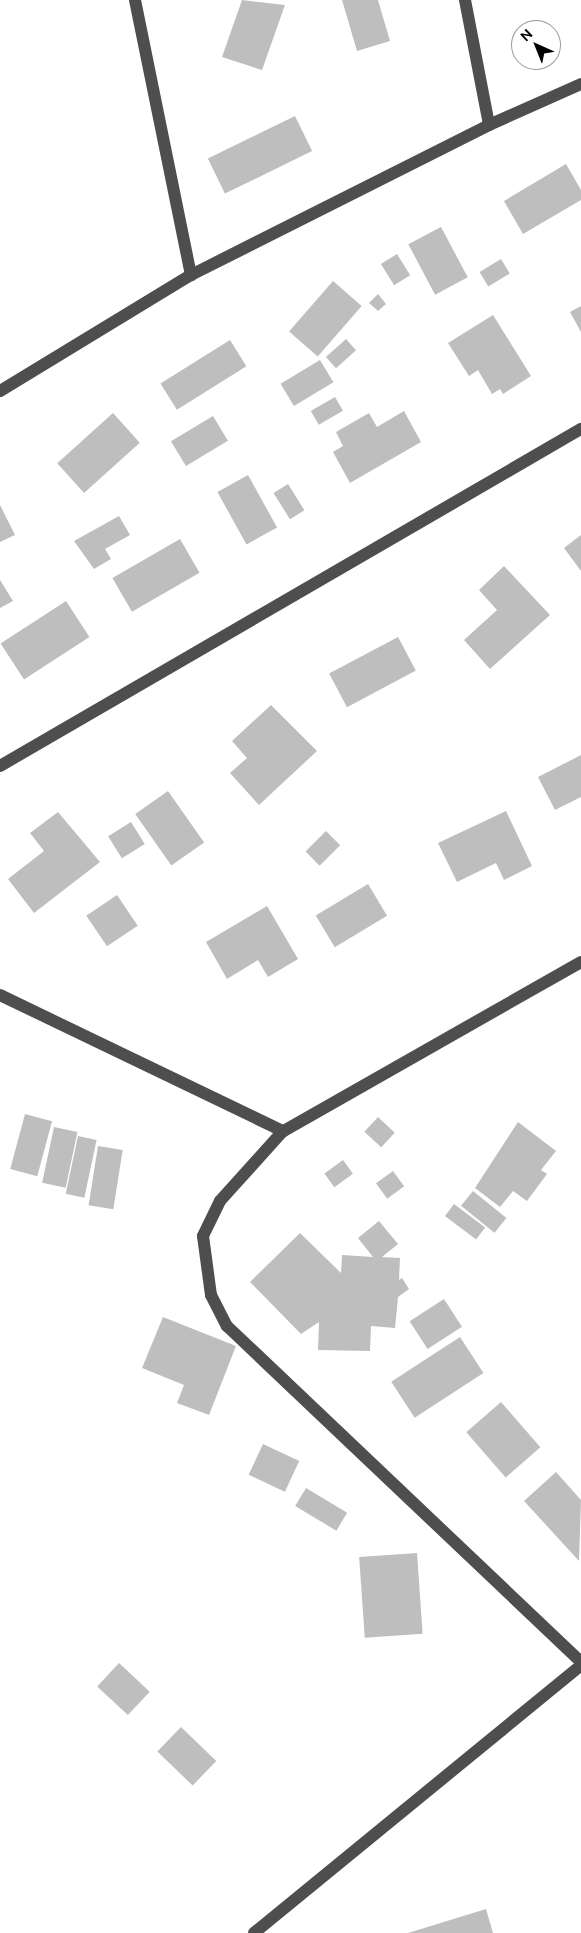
<!DOCTYPE html>
<style>
body{margin:0}
#map{position:relative;width:581px;height:1933px;overflow:hidden;background:#fff;font-family:Ubuntu,sans-serif}
div>[style]{position:absolute}
.building>*{inset:0;background:#bebebe;transform-origin:0 0}
.minor>*{height:12px;margin:-6px;padding:0 6px;transform-origin:6px;border-radius:6px;background:#4e4e4e}
span{translate:-50% -50%;white-space:nowrap;text-align:center;line-height:1.15;-webkit-text-stroke:4.5px #fff;paint-order:stroke}
.north{position:absolute;left:511px;top:20px;width:50px;height:50px;box-sizing:border-box;background:#fff;border:1px solid #999;border-radius:50%;rotate:316deg;font-size:14px;font-weight:700;line-height:20px;text-align:center;color:#000}
.north::after{content:'';display:block;margin:auto;width:18px;height:22px;background:#000;clip-path:polygon(50% 0,100% 100%,50% 72%,0 100%)}
</style>
<div id="map">
<div class="building">
<i style="clip-path:polygon(242px 0,285px 5px,262px 70px,222px 57px)"></i>
<i style="clip-path:polygon(342px 0,378px 0,390px 41px,357px 51px)"></i>
<i style="left:295px;top:116px;width:39px;height:97px;rotate:64deg"></i>
<i style="clip-path:polygon(566px 164px,581px 190px,581px 200px,523px 234px,504px 201px)"></i>
<i style="left:441px;top:227px;width:57px;height:37px;rotate:62deg"></i>
<i style="left:397px;top:254px;width:25px;height:19px;rotate:58deg"></i>
<i style="left:501px;top:259px;width:17px;height:25px;rotate:59deg"></i>
<i style="left:333px;top:281px;width:38px;height:67px;rotate:41deg"></i>
<i style="clip-path:polygon(378px 294px,386px 304px,378px 311px,369px 303px)"></i>
<i style="clip-path:polygon(581px 306px,581px 332px,570px 312px)"></i>
<i style="clip-path:polygon(493px 315px,531px 376px,503px 394px,500px 389px,492px 394px,478px 370px,469px 376px,448px 343px)"></i>
<i style="left:346px;top:339px;width:15px;height:27px;rotate:48deg"></i>
<i style="left:230px;top:340px;width:31px;height:82px;rotate:58deg"></i>
<i style="left:320px;top:360px;width:26px;height:46px;rotate:59deg"></i>
<i style="left:335px;top:397px;width:16px;height:28px;rotate:60deg"></i>
<i style="clip-path:polygon(404px 411px,421px 442px,350px 483px,333px 452px,343px 446px,336px 432px,369px 413px,377px 427px)"></i>
<i style="left:113px;top:413px;width:40px;height:75px;rotate:48deg"></i>
<i style="left:213px;top:416px;width:29px;height:49px;rotate:59deg"></i>
<i style="left:248px;top:475px;width:60px;height:35px;rotate:61deg"></i>
<i style="left:288px;top:484px;width:31px;height:17px;rotate:58deg"></i>
<i style="clip-path:polygon(0 505px,15px 535px,0 542px)"></i>
<i style="clip-path:polygon(119px 516px,130px 535px,105px 549px,111px 559px,94px 569px,74px 541px)"></i>
<i style="clip-path:polygon(581px 535px,581px 571px,564px 548px)"></i>
<i style="left:180px;top:539px;width:39px;height:78px;rotate:60deg"></i>
<i style="clip-path:polygon(504px 566px,550px 615px,490px 669px,464px 640px,497px 610px,479px 590px)"></i>
<i style="clip-path:polygon(0 580px,13px 601px,0 608px)"></i>
<i style="left:66px;top:601px;width:43px;height:78px;rotate:57deg"></i>
<i style="left:398px;top:637px;width:38px;height:78px;rotate:62deg"></i>
<i style="clip-path:polygon(271px 705px,317px 751px,259px 805px,230px 773px,247px 758px,232px 741px)"></i>
<i style="clip-path:polygon(581px 755px,581px 797px,555px 810px,538px 777px)"></i>
<i style="left:168px;top:791px;width:63px;height:40px;rotate:55deg"></i>
<i style="clip-path:polygon(506px 811px,532px 866px,504px 880px,496px 863px,457px 882px,438px 843px)"></i>
<i style="clip-path:polygon(58px 812px,100px 862px,34px 913px,8px 879px,44px 851px,30px 833px)"></i>
<i style="left:131px;top:822px;width:26px;height:27px;rotate:58deg"></i>
<i style="left:326px;top:831px;width:20px;height:29px;rotate:45deg"></i>
<i style="left:368px;top:884px;width:37px;height:61px;rotate:59deg"></i>
<i style="left:117px;top:895px;width:37px;height:37px;rotate:56deg"></i>
<i style="clip-path:polygon(267px 906px,298px 959px,268px 977px,258px 960px,227px 979px,206px 942px)"></i>
<i style="left:25px;top:1114px;width:28px;height:57px;rotate:15deg"></i>
<i style="left:378px;top:1117px;width:23px;height:20px;rotate:43deg"></i>
<i style="clip-path:polygon(518px 1122px,556px 1151px,541px 1170px,547px 1174px,527px 1201px,513px 1191px,500px 1207px,475px 1188px)"></i>
<i style="left:54px;top:1127px;width:24px;height:57px;rotate:12deg"></i>
<i style="left:78px;top:1136px;width:19px;height:59px;rotate:12deg"></i>
<i style="left:98px;top:1146px;width:25px;height:60px;rotate:9deg"></i>
<i style="left:343px;top:1160px;width:17px;height:23px;rotate:54deg"></i>
<i style="left:393px;top:1171px;width:19px;height:21px;rotate:54deg"></i>
<i style="left:473px;top:1191px;width:43px;height:19px;rotate:39deg"></i>
<i style="left:454px;top:1204px;width:39px;height:15px;rotate:37deg"></i>
<i style="clip-path:polygon(379px 1221px,398px 1244px,382px 1257px,400px 1258px,399px 1280px,402px 1278px,409px 1289px,398px 1297px,395px 1328px,371px 1326px,370px 1351px,318px 1350px,319px 1322px,301px 1334px,250px 1282px,300px 1233px,341px 1273px,342px 1255px,373px 1257px,358px 1238px)"></i>
<i style="left:444px;top:1299px;width:33px;height:41px;rotate:57deg"></i>
<i style="clip-path:polygon(163px 1317px,236px 1346px,209px 1415px,177px 1403px,184px 1385px,142px 1368px)"></i>
<i style="left:460px;top:1337px;width:43px;height:82px;rotate:57deg"></i>
<i style="left:501px;top:1402px;width:60px;height:46px;rotate:49deg"></i>
<i style="left:263px;top:1444px;width:40px;height:34px;rotate:25deg"></i>
<i style="clip-path:polygon(556px 1472px,581px 1500px,579px 1561px,524px 1501px)"></i>
<i style="left:306px;top:1488px;width:48px;height:21px;rotate:31deg"></i>
<i style="left:417px;top:1553px;width:81px;height:58px;rotate:86deg"></i>
<i style="left:119px;top:1663px;width:42px;height:32px;rotate:43deg"></i>
<i style="left:181px;top:1727px;width:49px;height:34px;rotate:44deg"></i>
<i style="clip-path:polygon(486px 1909px,493px 1933px,408px 1933px)"></i>
</div>
<div class="minor">
<i style="left:135px;top:0;width:281px;rotate:78.5deg"></i>
<i style="left:465px;top:0;width:127px;rotate:79.1deg"></i>
<i style="left:0;top:391px;width:223px;rotate:-31.3deg"></i>
<i style="left:191px;top:275px;width:334px;rotate:-26.7deg"></i>
<i style="left:489px;top:125px;width:101px;rotate:-24deg"></i>
<i style="left:0;top:766px;width:672px;rotate:-30.12deg"></i>
<i style="left:581px;top:962px;width:343px;rotate:150.4deg"></i>
<i style="left:283px;top:1131px;width:94px;rotate:132deg"></i>
<i style="left:220px;top:1201px;width:39px;rotate:116deg"></i>
<i style="left:203px;top:1236px;width:60px;rotate:82.3deg"></i>
<i style="left:211px;top:1295px;width:35px;rotate:63deg"></i>
<i style="left:227px;top:1326px;width:488px;rotate:43.5deg"></i>
<i style="left:0;top:995px;width:314px;rotate:25.7deg"></i>
<i style="left:254px;top:1933px;width:423px;rotate:-39.3deg"></i>
</div>
<div class="north">N</div>
</div>
